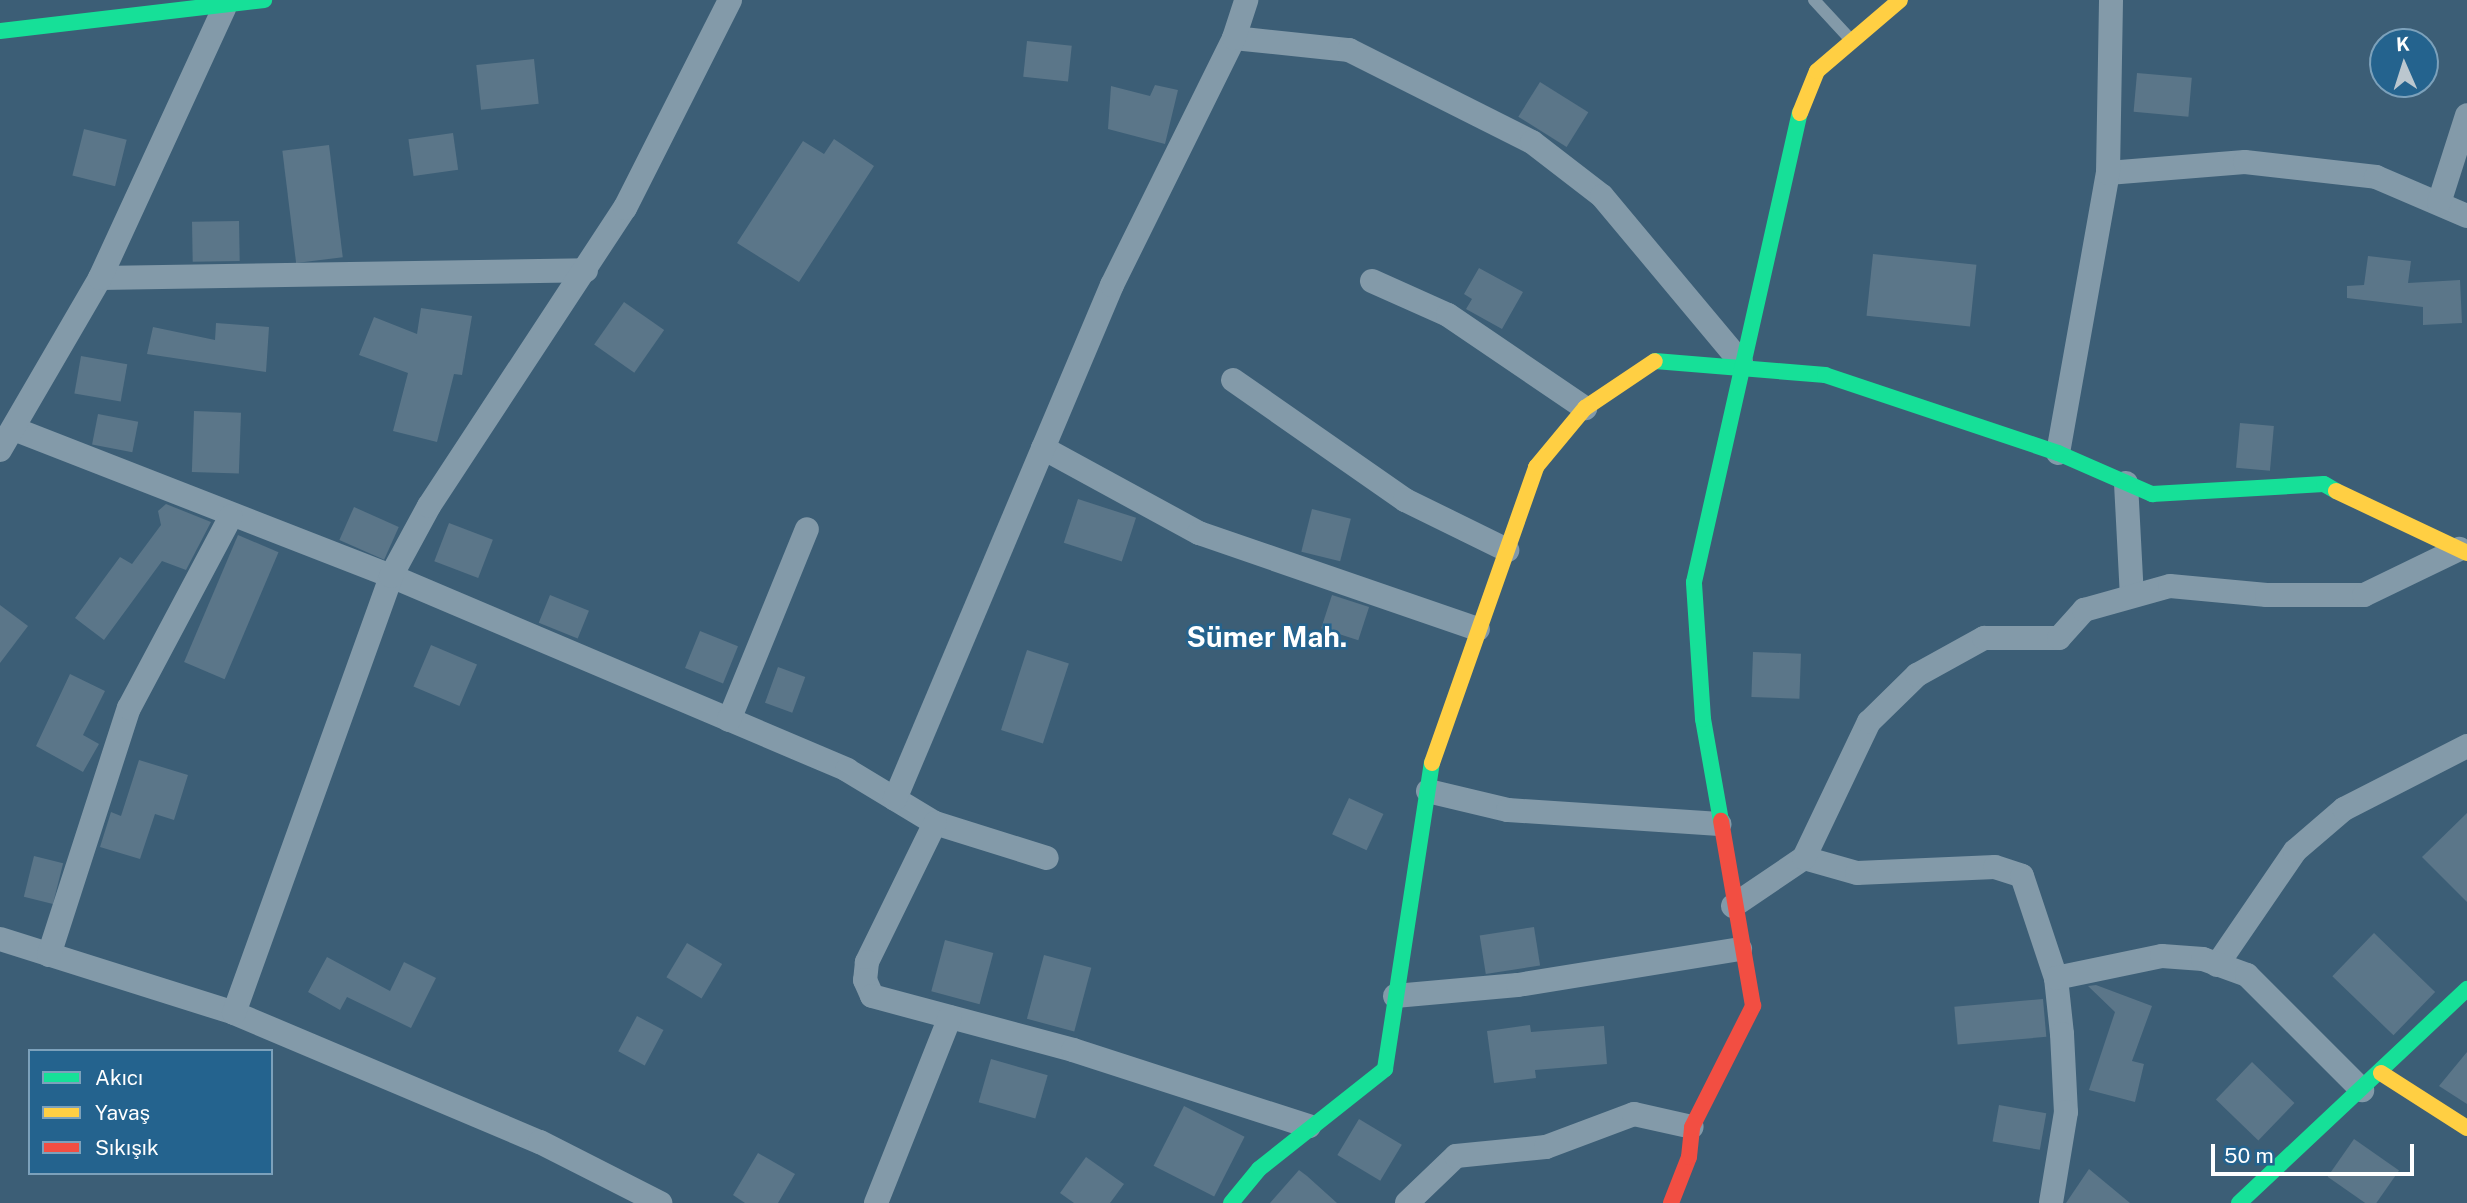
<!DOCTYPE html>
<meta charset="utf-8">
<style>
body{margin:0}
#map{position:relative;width:2467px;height:1203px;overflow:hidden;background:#3c5e76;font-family:"Public Sans",sans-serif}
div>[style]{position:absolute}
.building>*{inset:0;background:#5b7689;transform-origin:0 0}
.lane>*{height:12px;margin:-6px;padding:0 6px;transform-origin:6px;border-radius:6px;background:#839aa9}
.street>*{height:24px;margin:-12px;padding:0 12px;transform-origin:12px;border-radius:12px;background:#839aa9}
.fast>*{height:16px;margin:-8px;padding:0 8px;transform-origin:8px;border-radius:8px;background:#16e098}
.slow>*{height:16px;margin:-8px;padding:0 8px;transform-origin:8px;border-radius:8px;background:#ffcf43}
.jam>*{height:16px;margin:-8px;padding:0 8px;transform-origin:8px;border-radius:8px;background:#f24e42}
span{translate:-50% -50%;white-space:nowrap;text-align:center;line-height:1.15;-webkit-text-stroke:5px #24638e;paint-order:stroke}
.district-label{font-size:28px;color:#fff;font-weight:700}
.legend{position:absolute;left:28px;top:1049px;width:245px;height:126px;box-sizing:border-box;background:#24638e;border:2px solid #7ca1bb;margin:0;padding:9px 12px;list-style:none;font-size:21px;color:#fff}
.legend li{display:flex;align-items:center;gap:14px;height:35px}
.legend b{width:35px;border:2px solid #7ca1bb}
.north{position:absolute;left:2369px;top:28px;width:70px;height:70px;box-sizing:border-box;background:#24638e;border:2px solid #7ca1bb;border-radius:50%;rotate:357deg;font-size:19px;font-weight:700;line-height:28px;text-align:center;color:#fff}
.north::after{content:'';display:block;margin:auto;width:24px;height:32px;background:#bbc7cf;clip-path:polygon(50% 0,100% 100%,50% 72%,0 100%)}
.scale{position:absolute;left:2211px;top:1144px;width:203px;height:32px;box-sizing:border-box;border:4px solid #fff;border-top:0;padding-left:9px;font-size:21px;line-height:24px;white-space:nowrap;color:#fff;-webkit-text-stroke:5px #24638e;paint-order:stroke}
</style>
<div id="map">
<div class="building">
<i style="left:1027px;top:41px;width:45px;height:36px;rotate:6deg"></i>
<i style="left:534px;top:59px;width:45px;height:58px;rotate:84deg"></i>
<i style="left:2137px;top:73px;width:55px;height:39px;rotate:5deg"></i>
<i style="left:1540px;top:82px;width:57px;height:41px;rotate:32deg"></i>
<i style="clip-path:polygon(1155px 85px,1178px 90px,1165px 144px,1108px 129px,1111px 86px,1150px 96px)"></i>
<i style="left:84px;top:129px;width:44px;height:48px;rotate:14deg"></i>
<i style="left:453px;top:133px;width:37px;height:45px;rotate:82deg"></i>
<i style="clip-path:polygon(834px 139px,874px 166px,799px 282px,737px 243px,803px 141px,824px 154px)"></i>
<i style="left:329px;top:145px;width:113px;height:47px;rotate:83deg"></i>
<i style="left:239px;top:221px;width:40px;height:47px;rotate:89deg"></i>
<i style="left:1873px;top:254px;width:104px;height:62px;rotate:6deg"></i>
<i style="clip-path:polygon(2368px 256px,2411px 261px,2408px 283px,2460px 280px,2462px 323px,2423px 325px,2423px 307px,2347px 298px,2347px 286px,2364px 285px)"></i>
<i style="clip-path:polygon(1479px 268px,1523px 292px,1502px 329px,1466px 309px,1472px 299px,1464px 294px)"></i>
<i style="left:624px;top:302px;width:49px;height:52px;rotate:35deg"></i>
<i style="clip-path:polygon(421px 308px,472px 316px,462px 375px,454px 374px,437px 442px,393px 431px,408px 373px,359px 355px,374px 317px,417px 334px)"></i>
<i style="clip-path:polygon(216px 323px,269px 327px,266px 372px,147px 354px,153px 327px,215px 340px)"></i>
<i style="left:81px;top:356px;width:47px;height:38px;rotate:10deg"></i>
<i style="left:194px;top:411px;width:47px;height:61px;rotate:2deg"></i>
<i style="left:98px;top:414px;width:41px;height:31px;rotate:11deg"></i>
<i style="left:2240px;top:423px;width:34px;height:45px;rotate:5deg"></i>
<i style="left:1078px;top:499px;width:61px;height:46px;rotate:18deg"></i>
<i style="clip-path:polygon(166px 504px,211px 522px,186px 570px,162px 561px,104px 640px,75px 618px,120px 557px,132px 564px,161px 525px,158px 511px)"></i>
<i style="left:354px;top:507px;width:49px;height:36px;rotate:24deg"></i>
<i style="left:1312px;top:509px;width:40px;height:44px;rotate:14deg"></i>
<i style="left:449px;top:523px;width:47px;height:41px;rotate:21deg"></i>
<i style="left:238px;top:535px;width:44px;height:138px;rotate:23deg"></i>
<i style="left:550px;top:595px;width:42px;height:30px;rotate:22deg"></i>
<i style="left:1332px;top:595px;width:39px;height:35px;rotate:18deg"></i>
<i style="clip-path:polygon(0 605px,28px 626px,0 663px)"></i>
<i style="left:700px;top:631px;width:41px;height:40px;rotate:22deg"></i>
<i style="left:431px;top:645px;width:50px;height:45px;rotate:23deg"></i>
<i style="left:1027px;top:650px;width:44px;height:84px;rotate:18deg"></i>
<i style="left:1753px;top:652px;width:48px;height:45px;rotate:2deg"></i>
<i style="left:778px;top:667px;width:29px;height:38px;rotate:20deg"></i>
<i style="clip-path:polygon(70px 674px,105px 691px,83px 735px,99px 744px,83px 772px,36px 746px)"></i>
<i style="clip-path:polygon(139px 760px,188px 775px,174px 820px,155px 814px,140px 859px,100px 847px,111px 812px,121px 816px)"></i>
<i style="left:1349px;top:798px;width:38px;height:40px;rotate:25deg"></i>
<i style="clip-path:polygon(2467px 813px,2467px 902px,2422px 857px)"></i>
<i style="left:34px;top:856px;width:30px;height:42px;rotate:14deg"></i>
<i style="left:1534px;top:927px;width:39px;height:55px;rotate:81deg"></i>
<i style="left:2374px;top:933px;width:85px;height:60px;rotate:44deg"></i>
<i style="left:945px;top:940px;width:50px;height:53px;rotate:15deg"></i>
<i style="left:687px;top:943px;width:41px;height:40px;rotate:31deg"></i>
<i style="left:1044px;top:955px;width:49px;height:66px;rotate:15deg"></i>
<i style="clip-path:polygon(327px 957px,390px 991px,404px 962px,436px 978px,411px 1028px,347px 997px,340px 1010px,308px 992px)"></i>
<i style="clip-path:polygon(2096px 985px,2152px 1006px,2132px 1061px,2144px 1064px,2135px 1102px,2089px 1090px,2115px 1012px,2088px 986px)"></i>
<i style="left:2043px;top:999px;width:38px;height:89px;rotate:85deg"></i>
<i style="left:637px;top:1016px;width:30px;height:40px;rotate:28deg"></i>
<i style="clip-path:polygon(1530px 1025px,1531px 1032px,1604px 1026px,1607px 1064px,1535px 1070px,1536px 1078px,1494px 1083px,1487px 1031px)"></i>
<i style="clip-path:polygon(2467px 1052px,2467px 1104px,2439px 1086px)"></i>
<i style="left:991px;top:1059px;width:59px;height:45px;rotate:16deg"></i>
<i style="left:2252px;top:1062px;width:59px;height:52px;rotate:44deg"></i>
<i style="left:1999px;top:1105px;width:48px;height:37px;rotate:10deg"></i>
<i style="left:1184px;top:1106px;width:68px;height:67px;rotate:27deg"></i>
<i style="left:1359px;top:1119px;width:50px;height:42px;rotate:31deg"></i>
<i style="left:2354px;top:1139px;width:55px;height:46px;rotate:35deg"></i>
<i style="clip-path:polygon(758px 1153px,795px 1174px,778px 1203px,745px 1203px,733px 1195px)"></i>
<i style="clip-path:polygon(1086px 1157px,1124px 1184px,1110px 1203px,1074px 1203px,1060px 1193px)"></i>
<i style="clip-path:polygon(2089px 1169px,2130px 1203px,2066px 1203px)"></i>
<i style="clip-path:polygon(1299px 1170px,1307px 1176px,1337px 1203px,1270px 1203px)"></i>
</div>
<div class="lane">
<i style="left:1814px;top:0;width:54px;rotate:47.2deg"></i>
</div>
<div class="street">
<i style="left:1234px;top:38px;width:116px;rotate:6deg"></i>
<i style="left:1349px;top:50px;width:205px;rotate:26.7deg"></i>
<i style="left:1532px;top:142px;width:88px;rotate:37.6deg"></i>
<i style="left:1602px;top:196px;width:217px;rotate:50.1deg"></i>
<i style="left:2108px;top:173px;width:137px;rotate:-4.6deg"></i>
<i style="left:2245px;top:162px;width:132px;rotate:6.5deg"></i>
<i style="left:2376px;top:177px;width:99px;rotate:23.2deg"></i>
<i style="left:2439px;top:203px;width:92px;rotate:-72.3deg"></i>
<i style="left:100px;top:278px;width:486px;rotate:-0.9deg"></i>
<i style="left:1372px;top:281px;width:83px;rotate:24.1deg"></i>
<i style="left:1448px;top:315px;width:166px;rotate:34.2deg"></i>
<i style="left:1233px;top:380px;width:210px;rotate:34.9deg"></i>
<i style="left:1405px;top:500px;width:114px;rotate:26.1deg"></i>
<i style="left:14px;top:429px;width:405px;rotate:21.3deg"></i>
<i style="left:391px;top:576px;width:496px;rotate:23deg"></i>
<i style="left:847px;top:770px;width:103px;rotate:31.1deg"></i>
<i style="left:935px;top:823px;width:117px;rotate:17.4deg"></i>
<i style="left:1043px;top:448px;width:178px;rotate:28.6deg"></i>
<i style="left:1199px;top:533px;width:295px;rotate:19deg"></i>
<i style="left:0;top:450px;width:199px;rotate:-59.8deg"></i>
<i style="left:100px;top:278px;width:297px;rotate:-65.3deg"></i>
<i style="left:2058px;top:453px;width:284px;rotate:-79.9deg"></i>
<i style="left:2108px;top:173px;width:173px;rotate:-89deg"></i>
<i style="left:2126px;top:483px;width:113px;rotate:87deg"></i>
<i style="left:729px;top:720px;width:206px;rotate:-67.8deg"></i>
<i style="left:1428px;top:791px;width:82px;rotate:13.4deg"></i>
<i style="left:1508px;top:810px;width:212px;rotate:3.8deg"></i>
<i style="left:895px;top:799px;width:558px;rotate:-67.11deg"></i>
<i style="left:1112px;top:285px;width:275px;rotate:-63.7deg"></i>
<i style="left:1234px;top:38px;width:40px;rotate:-72deg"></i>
<i style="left:935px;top:823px;width:155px;rotate:116.1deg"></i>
<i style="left:867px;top:962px;width:18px;rotate:96deg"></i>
<i style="left:865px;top:980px;width:17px;rotate:66deg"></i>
<i style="left:872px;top:996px;width:208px;rotate:15deg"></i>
<i style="left:1073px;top:1050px;width:248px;rotate:17.9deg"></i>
<i style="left:1804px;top:858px;width:55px;rotate:15.8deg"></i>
<i style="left:1857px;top:873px;width:138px;rotate:-2.5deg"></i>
<i style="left:1995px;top:867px;width:28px;rotate:18deg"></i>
<i style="left:2022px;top:876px;width:108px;rotate:71.6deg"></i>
<i style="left:2056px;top:978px;width:56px;rotate:83.9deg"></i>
<i style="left:2062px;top:1034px;width:78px;rotate:87.1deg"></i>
<i style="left:2066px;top:1112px;width:92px;rotate:99.4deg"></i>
<i style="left:1733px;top:906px;width:86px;rotate:-34.1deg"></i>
<i style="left:1804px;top:858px;width:151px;rotate:-64.5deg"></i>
<i style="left:1869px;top:722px;width:67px;rotate:-44.4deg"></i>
<i style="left:1917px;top:675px;width:77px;rotate:-28.9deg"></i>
<i style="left:1984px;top:638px;width:75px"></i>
<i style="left:2059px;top:638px;width:38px;rotate:-48deg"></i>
<i style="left:2084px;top:610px;width:89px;rotate:-15.6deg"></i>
<i style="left:2170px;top:586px;width:97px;rotate:5.3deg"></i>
<i style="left:2267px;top:595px;width:97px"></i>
<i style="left:2364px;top:595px;width:106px;rotate:-25.8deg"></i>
<i style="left:0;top:939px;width:245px;rotate:17.5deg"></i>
<i style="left:234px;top:1013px;width:332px;rotate:22.9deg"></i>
<i style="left:540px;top:1142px;width:135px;rotate:26.9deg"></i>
<i style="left:49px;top:955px;width:260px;rotate:-72.1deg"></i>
<i style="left:129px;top:708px;width:217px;rotate:-62deg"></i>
<i style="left:2217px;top:965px;width:138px;rotate:-55.6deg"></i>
<i style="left:2295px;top:851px;width:65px;rotate:-40.6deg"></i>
<i style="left:2344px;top:809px;width:138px;rotate:-27.1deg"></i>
<i style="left:2056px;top:978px;width:108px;rotate:-11.7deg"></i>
<i style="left:2162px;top:956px;width:41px;rotate:4.2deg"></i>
<i style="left:2203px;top:959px;width:47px;rotate:20deg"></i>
<i style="left:2247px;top:975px;width:163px;rotate:45deg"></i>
<i style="left:1395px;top:996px;width:123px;rotate:-5.1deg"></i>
<i style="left:1518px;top:985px;width:225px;rotate:-9.2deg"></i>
<i style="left:234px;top:1013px;width:464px;rotate:-70.2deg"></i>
<i style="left:391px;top:576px;width:80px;rotate:-61.5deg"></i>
<i style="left:429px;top:506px;width:357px;rotate:-56.7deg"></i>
<i style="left:625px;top:208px;width:233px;rotate:-63.2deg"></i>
<i style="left:876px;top:1203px;width:200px;rotate:-68.3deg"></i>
<i style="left:1407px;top:1203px;width:68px;rotate:-43.8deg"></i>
<i style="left:1456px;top:1156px;width:90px;rotate:-5.7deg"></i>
<i style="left:1546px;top:1147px;width:94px;rotate:-20.6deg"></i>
<i style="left:1634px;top:1114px;width:59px;rotate:12.6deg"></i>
</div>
<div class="fast">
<i style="left:0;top:31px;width:266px;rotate:-6.7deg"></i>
<i style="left:1655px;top:361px;width:171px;rotate:4.7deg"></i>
<i style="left:1825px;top:375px;width:246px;rotate:18.5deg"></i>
<i style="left:2058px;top:453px;width:103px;rotate:23.6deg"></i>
<i style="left:2152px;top:494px;width:172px;rotate:-3.3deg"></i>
<i style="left:2324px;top:484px;width:14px;rotate:30deg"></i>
<i style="left:1721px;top:821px;width:104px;rotate:-100deg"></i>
<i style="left:1703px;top:719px;width:137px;rotate:-93.8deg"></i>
<i style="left:1694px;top:582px;width:481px;rotate:-77.3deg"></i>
<i style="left:1231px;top:1203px;width:44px;rotate:-50.5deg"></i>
<i style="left:1259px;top:1169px;width:161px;rotate:-38.4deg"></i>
<i style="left:1385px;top:1069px;width:310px;rotate:-81.3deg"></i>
<i style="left:2239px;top:1203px;width:313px;rotate:-43.2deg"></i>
</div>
<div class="slow">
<i style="left:1800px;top:113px;width:45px;rotate:-68deg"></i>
<i style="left:1817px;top:71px;width:109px;rotate:-40.5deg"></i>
<i style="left:2336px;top:491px;width:145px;rotate:25.3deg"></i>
<i style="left:1432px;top:763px;width:314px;rotate:-70.6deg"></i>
<i style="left:1536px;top:467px;width:77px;rotate:-50.3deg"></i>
<i style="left:1585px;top:408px;width:84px;rotate:-33.9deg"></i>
<i style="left:2381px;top:1073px;width:102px;rotate:32.6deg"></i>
</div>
<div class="jam">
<i style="left:1671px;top:1203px;width:49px;rotate:-68.6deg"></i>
<i style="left:1689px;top:1157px;width:30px;rotate:-84deg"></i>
<i style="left:1692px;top:1127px;width:136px;rotate:-63.2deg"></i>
<i style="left:1753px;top:1006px;width:188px;rotate:-99.8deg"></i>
</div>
<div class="district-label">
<span style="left:1267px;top:637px">Sümer Mah.</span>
</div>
<ul class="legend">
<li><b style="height:9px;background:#16e098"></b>Akıcı</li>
<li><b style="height:9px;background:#ffcf43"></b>Yavaş</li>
<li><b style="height:9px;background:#f24e42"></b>Sıkışık</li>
</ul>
<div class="north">K</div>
<div class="scale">50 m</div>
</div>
